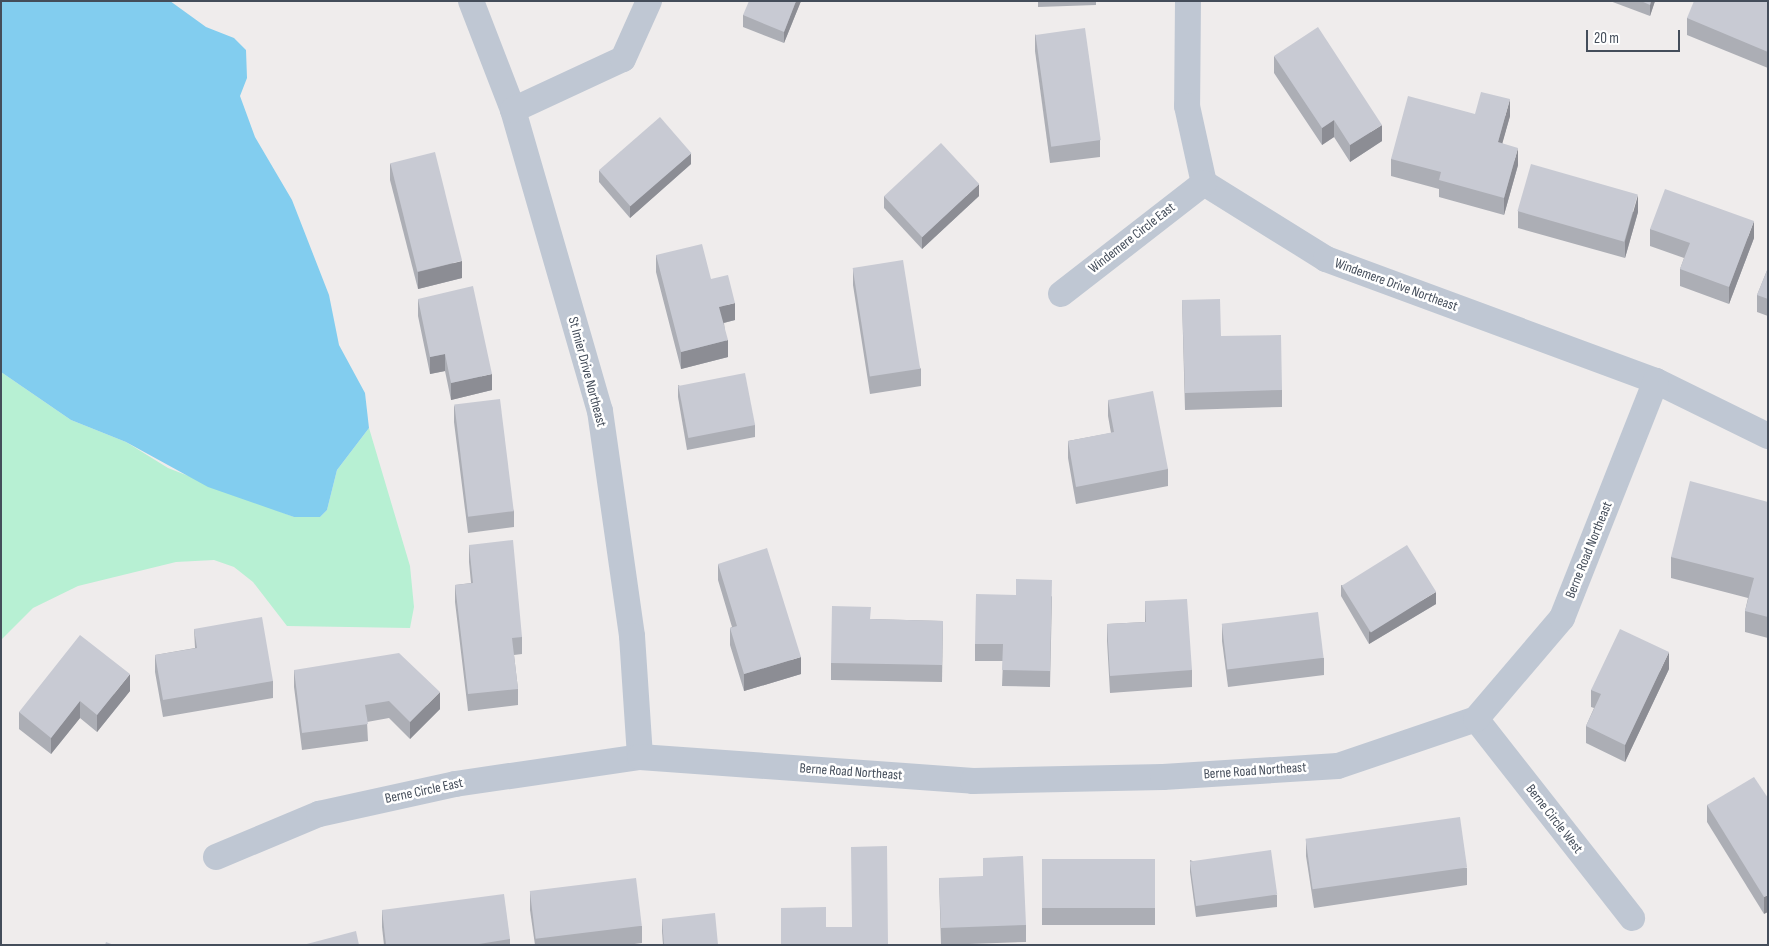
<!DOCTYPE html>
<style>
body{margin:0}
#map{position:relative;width:1769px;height:946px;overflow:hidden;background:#efecec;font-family:"Sofia Sans Condensed",sans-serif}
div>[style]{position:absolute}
.green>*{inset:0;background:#b7f0d3}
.water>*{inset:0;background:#82cdef}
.minor>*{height:26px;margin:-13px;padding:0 13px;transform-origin:13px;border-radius:13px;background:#bfc7d3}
.wall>*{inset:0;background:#acaeb5;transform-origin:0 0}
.shaded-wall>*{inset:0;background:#8c8d94}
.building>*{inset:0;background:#c8cad3;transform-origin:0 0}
span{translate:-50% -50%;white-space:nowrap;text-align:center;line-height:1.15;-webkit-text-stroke:5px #fff;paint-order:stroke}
.street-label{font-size:14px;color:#444d5a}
.frame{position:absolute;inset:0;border:2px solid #444d5a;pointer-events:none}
.scale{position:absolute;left:1586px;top:30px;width:94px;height:22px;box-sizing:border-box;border:2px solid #444d5a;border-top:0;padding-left:6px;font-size:15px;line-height:18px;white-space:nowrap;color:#444d5a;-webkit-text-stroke:4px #fff;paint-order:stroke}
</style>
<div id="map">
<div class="green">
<i style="clip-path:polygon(1px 372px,71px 420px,126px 442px,168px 468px,294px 517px,320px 517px,327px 510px,337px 470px,369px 428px,410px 566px,414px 607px,410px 628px,287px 626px,253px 582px,234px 567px,214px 560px,176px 562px,78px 586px,33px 608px,1px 640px)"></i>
</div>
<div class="water">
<i style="clip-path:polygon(1px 1px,170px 1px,206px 27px,234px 38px,246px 50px,247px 78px,240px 96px,255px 137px,292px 200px,329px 295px,339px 345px,365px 393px,369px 428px,337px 470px,327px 510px,320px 517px,294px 517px,208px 487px,126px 442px,71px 420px,1px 372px)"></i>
</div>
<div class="minor">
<i style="left:471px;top:1px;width:117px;rotate:68.9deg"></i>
<i style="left:513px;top:110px;width:313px;rotate:73.9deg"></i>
<i style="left:600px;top:411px;width:227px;rotate:81.9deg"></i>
<i style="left:632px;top:636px;width:121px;rotate:86.2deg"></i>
<i style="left:1188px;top:1px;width:105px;rotate:90.5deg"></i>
<i style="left:1187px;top:106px;width:79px;rotate:77.6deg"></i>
<i style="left:1204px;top:183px;width:144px;rotate:31.9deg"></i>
<i style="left:1326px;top:259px;width:352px;rotate:20.3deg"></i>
<i style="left:1656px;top:381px;width:125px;rotate:26.2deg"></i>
<i style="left:513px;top:110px;width:121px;rotate:-24.9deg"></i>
<i style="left:623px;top:59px;width:64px;rotate:-65.9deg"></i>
<i style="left:1061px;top:294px;width:181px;rotate:-37.8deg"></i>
<i style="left:1476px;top:719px;width:253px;rotate:51.9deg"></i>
<i style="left:216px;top:857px;width:112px;rotate:-22.7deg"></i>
<i style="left:319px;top:814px;width:139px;rotate:-12.4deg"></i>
<i style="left:455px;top:784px;width:187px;rotate:-8.3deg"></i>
<i style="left:640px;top:757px;width:334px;rotate:4.1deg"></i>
<i style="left:973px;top:781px;width:190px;rotate:-1.2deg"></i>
<i style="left:1163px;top:777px;width:175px;rotate:-3.6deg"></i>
<i style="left:1338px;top:766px;width:146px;rotate:-18.8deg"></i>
<i style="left:1476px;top:719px;width:133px;rotate:-49.6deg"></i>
<i style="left:1562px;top:618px;width:255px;rotate:-68.4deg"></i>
</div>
<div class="wall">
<i style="clip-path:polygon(801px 1px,784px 43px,743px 27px,743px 15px)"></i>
<i style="clip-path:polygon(1038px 1px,1096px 1px,1096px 5px,1038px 7px)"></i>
<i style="clip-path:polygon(1610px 1px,1655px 1px,1650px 16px)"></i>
<i style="clip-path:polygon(1768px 1px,1768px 68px,1687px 35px,1687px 18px)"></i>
<i style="clip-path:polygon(1035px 34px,1100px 140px,1100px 157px,1050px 163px,1035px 51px)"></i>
<i style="clip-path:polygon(1274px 56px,1382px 141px,1350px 162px,1334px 137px,1322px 145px,1274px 73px)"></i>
<i style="clip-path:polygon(1475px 114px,1510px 116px,1502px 143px,1518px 165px,1504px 215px,1439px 197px,1439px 189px,1391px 176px,1391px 159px)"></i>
<i style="clip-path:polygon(390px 163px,462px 278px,418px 289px,390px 180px)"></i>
<i style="clip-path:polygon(691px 164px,630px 218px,599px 182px,599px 171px)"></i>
<i style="clip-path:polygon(884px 196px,979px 196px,922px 249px,884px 208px)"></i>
<i style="clip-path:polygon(1518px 211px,1638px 212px,1625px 258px,1518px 228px)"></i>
<i style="clip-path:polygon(1650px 229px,1754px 238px,1729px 304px,1680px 286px,1680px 269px,1684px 258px,1650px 246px)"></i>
<i style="clip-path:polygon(656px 255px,711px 279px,735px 320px,724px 323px,728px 357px,681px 369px,656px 272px)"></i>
<i style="clip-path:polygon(853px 268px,921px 369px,921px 386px,870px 394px,853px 285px)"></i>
<i style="clip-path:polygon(1768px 268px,1768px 316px,1757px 312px,1757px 295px)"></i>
<i style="clip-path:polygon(418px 299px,492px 390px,451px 400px,445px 371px,430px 374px,418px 316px)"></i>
<i style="clip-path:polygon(1182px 300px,1221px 336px,1282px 390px,1282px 407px,1185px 410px)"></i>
<i style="clip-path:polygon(678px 385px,755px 425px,755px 437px,687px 450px,678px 397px)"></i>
<i style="clip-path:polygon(1108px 400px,1168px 469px,1168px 486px,1076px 504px,1068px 458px,1068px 441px,1111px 433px,1108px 416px)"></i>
<i style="clip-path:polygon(454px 405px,514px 511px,514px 527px,468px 533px,454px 422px)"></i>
<i style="clip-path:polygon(1768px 502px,1768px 638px,1745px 632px,1745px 611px,1748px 598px,1671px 578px,1671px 557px)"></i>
<i style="clip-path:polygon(469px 545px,522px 637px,522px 654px,514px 655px,518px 689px,518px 705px,468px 711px,455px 602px,455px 585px,471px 583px,469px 562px)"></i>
<i style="clip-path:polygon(718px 564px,801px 674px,744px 691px,730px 645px,730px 628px,732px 627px,718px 580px)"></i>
<i style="clip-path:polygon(1341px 585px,1436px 604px,1369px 644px,1341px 596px)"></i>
<i style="clip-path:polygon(1052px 596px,1050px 687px,1002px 686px,1003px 661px,975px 661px,975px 644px)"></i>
<i style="clip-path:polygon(1145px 601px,1192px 670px,1192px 687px,1110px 693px,1107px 641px,1107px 624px,1145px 622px)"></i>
<i style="clip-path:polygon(871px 619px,943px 621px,942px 682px,831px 680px,831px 663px)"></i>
<i style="clip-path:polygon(1222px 624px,1324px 658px,1324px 675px,1228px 687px,1222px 641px)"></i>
<i style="clip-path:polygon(194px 629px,273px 681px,273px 698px,163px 717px,155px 672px,155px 655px,195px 648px)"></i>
<i style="clip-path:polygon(1669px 669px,1625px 762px,1586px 743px,1586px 726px,1594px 708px,1591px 707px,1591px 690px)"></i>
<i style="clip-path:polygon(294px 670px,440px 709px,410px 739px,389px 718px,367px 722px,368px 741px,302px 750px,294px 687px)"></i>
<i style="clip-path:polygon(130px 691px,97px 732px,80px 718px,51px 754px,19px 729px,19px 712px)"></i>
<i style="clip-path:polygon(1768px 798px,1764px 914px,1707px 822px,1707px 805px)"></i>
<i style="clip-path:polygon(1306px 839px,1467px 868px,1467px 885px,1314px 908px,1306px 856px)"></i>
<i style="left:1042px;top:859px;width:113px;height:66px"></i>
<i style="clip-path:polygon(1190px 860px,1277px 895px,1277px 907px,1196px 917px,1190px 872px)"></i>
<i style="clip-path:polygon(939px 878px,1026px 925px,1026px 942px,941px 945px)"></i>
<i style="clip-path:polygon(530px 893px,642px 926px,642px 943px,627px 945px,535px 945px,530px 910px)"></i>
<i style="clip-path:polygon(382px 910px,510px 939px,510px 945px,384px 945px,382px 927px)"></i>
<i style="clip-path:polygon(662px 919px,718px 945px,663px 945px,662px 931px)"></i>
</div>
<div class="shaded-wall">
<i style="clip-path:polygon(796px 1px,801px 1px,784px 43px,784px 32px)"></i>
<i style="clip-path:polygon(1651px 1px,1655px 1px,1650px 16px,1650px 5px)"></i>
<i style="clip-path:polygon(1510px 99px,1510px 116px,1498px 159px,1498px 142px)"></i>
<i style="clip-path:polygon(1334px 120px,1334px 137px,1322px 145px,1322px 128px)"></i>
<i style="clip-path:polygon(1382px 125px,1382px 141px,1350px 162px,1350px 145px)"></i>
<i style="clip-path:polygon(1518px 148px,1518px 165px,1504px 215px,1504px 198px)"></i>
<i style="clip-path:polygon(691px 153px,691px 164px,630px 218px,630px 206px)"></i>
<i style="clip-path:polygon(979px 184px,979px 196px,922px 249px,922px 237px)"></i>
<i style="clip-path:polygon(1638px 195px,1638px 212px,1625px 258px,1625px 241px)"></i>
<i style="clip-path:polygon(1754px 221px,1754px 238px,1729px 304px,1729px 287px)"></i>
<i style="clip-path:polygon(462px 261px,462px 278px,418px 289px,418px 272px)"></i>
<i style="clip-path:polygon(735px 303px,735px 320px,719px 324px,719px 307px)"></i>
<i style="clip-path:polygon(728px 340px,728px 357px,681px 369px,681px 352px)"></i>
<i style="clip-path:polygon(445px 354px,445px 371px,430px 374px,430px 357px)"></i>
<i style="clip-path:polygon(492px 374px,492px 390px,451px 400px,451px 383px)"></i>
<i style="clip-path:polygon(1436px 592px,1436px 604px,1369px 644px,1369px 632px)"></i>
<i style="clip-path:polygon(1669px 652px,1669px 669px,1625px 762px,1625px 745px)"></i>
<i style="clip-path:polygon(801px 657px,801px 674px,744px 691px,744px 674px)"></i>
<i style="clip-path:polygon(130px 674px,130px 691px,97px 732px,97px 715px)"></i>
<i style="clip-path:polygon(440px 692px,440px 709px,410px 739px,410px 722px)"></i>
<i style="clip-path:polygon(80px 701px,80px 718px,51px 754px,51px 738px)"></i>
<i style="clip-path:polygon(1768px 895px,1768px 912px,1764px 914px,1764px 897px)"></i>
</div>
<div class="building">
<i style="clip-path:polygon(749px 1px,796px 1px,784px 32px,743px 15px)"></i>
<i style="clip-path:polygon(1641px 1px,1651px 1px,1650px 5px)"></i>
<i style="clip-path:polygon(1694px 1px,1768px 1px,1768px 52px,1687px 18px)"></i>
<i style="clip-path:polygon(1318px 27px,1382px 125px,1350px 145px,1334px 120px,1322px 128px,1274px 56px)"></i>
<i style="left:1085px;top:28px;width:113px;height:50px;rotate:82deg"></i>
<i style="clip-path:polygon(1481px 92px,1510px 99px,1498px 142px,1518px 148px,1504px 198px,1439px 180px,1441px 172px,1391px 159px,1408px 96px,1475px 114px)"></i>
<i style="left:660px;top:117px;width:48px;height:81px;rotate:49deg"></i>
<i style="left:941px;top:143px;width:56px;height:78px;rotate:47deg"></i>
<i style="left:435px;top:152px;width:112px;height:46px;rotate:76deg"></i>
<i style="left:1531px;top:164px;width:111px;height:49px;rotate:16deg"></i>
<i style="clip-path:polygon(1665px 189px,1754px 221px,1729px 287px,1680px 269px,1690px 243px,1650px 229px)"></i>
<i style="clip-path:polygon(702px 244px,711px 279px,728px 275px,735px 303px,719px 307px,728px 340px,681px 352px,656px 255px)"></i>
<i style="left:903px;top:260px;width:110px;height:51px;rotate:81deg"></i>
<i style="clip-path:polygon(1768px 268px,1768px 299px,1757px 295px)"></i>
<i style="clip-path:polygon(473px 286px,492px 374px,451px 383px,445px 354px,430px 357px,418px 299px)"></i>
<i style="clip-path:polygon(1220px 299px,1221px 336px,1281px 335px,1282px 390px,1185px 393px,1182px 300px)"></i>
<i style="left:745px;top:373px;width:53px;height:68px;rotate:79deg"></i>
<i style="clip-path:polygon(1153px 391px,1168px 469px,1076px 487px,1068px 441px,1114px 432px,1108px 400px)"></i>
<i style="left:500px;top:399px;width:113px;height:46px;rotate:83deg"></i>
<i style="clip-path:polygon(1690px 481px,1768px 502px,1768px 617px,1745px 611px,1754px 578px,1671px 557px)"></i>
<i style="clip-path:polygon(513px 540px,522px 637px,512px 638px,518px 689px,468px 694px,455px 585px,473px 583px,469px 545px)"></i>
<i style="left:1407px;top:545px;width:55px;height:77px;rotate:58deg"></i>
<i style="clip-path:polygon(767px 548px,801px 657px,744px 674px,730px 628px,737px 626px,718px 564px)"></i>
<i style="clip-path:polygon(1016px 579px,1052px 580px,1050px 671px,1002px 670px,1003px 644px,975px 644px,976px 594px,1016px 595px)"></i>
<i style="clip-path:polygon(1187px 599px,1192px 670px,1110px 676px,1107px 624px,1146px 622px,1145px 601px)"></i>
<i style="clip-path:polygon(832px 606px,871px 607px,870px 619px,943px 621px,942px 665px,831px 663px)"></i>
<i style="left:1318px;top:612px;width:46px;height:97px;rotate:83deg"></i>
<i style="clip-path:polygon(262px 617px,273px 681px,163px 700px,155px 655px,197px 648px,194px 629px)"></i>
<i style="clip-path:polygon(1620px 629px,1669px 652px,1625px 745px,1586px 726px,1601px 694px,1591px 690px)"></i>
<i style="clip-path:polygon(80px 635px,130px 674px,97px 715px,80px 701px,51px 738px,19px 712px)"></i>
<i style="clip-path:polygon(399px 653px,440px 692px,410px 722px,389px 701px,365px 705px,368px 724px,302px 733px,294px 670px)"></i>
<i style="clip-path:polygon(1754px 777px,1768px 798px,1768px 895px,1764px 897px,1707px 805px)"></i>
<i style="left:1460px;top:817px;width:51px;height:156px;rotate:82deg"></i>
<i style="clip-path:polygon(887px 846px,888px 945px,781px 945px,781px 908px,826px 907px,826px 927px,852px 927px,851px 847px)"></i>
<i style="left:1271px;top:850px;width:45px;height:82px;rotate:82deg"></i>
<i style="clip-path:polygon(1023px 856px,1026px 925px,941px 928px,939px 878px,983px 876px,983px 858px)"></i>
<i style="left:1042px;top:859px;width:113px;height:49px"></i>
<i style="left:636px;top:878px;width:48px;height:107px;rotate:83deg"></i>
<i style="clip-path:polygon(504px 894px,510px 939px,473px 945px,386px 945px,382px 910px)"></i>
<i style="clip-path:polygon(715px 913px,718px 945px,664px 945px,662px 919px)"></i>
<i style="clip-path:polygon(356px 931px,359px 945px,303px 945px)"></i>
<i style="clip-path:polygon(106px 942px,114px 945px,105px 945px)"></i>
</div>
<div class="street-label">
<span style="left:1132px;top:238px;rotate:-38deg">Windemere Circle East</span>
<span style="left:1396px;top:285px;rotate:20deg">Windemere Drive Northeast</span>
<span style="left:587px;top:372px;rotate:75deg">St Imier Drive Northeast</span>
<span style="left:1589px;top:550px;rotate:-68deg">Berne Road Northeast</span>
<span style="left:1255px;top:771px;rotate:-4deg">Berne Road Northeast</span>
<span style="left:851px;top:772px;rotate:4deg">Berne Road Northeast</span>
<span style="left:424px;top:791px;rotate:-12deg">Berne Circle East</span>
<span style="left:1554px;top:819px;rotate:52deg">Berne Circle West</span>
</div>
<div class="frame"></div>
<div class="scale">20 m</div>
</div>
